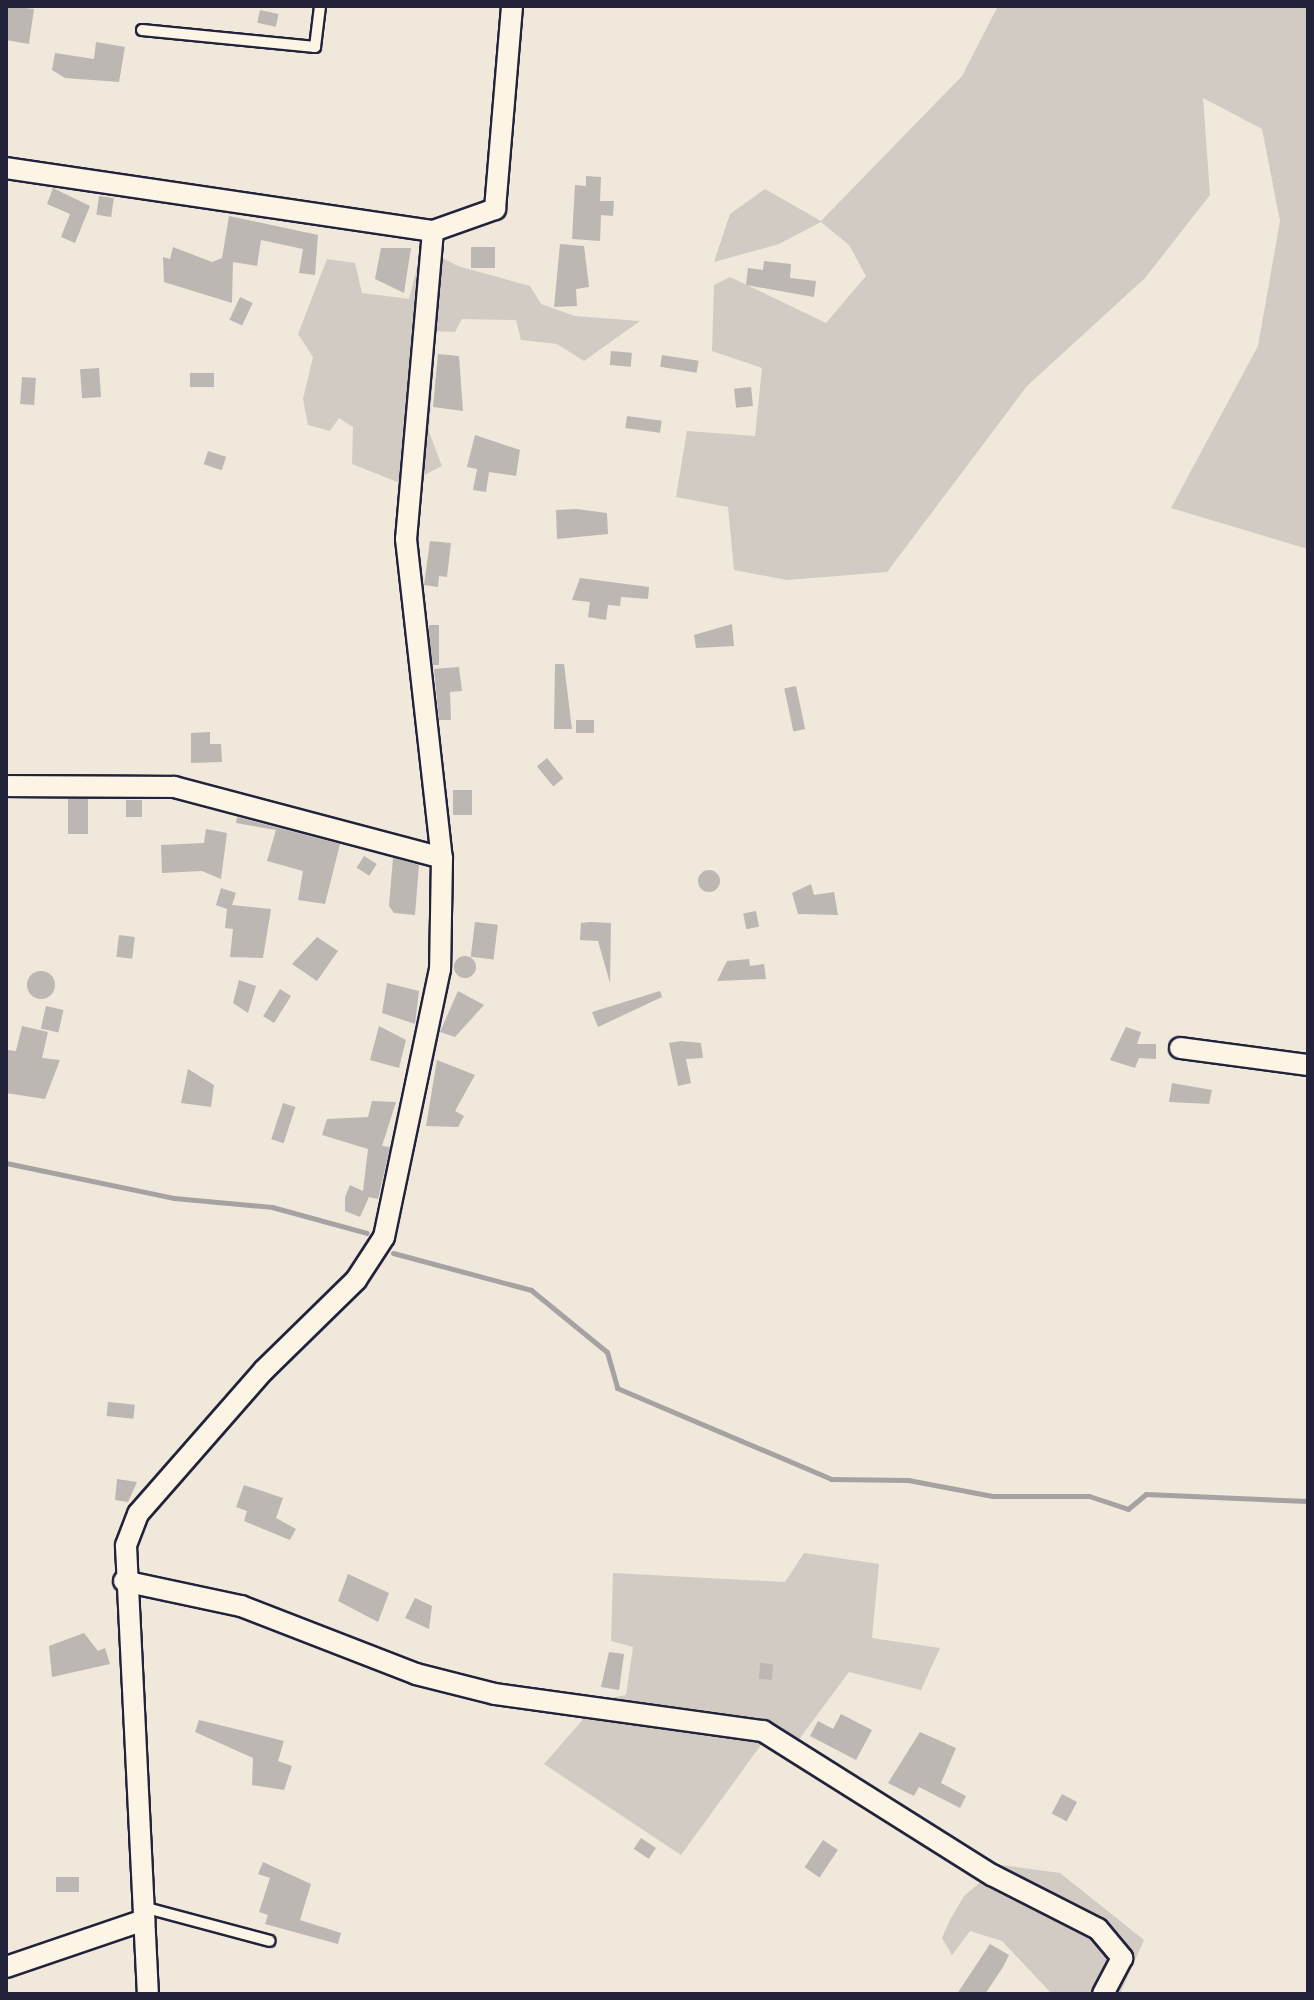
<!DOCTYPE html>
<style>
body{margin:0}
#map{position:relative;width:1314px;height:2000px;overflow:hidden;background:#efe8db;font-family:"Playpen Sans",sans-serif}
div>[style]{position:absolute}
.green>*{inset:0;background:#d1cbc3}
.stream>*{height:5px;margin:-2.5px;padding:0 2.5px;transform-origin:2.5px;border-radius:2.5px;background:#a6a2a2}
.building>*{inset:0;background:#bcb7b3;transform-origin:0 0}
.round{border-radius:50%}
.roads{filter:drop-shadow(2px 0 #22223b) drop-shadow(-2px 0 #22223b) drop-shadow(0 2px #22223b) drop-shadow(0 -2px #22223b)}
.service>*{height:10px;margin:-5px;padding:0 5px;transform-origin:5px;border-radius:5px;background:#fcf5e5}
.minor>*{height:20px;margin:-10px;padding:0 10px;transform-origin:10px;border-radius:10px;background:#fcf5e5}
span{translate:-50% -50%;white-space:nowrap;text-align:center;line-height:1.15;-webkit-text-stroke:8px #fcf5e5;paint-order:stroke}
.frame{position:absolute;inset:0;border:8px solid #22223b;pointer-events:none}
</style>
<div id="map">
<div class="green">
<i style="clip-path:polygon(998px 6px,1308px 7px,1308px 549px,1171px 508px,1258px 346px,1280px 221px,1262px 129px,1203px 98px,1210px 195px,1145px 278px,1027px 386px,887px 572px,787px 580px,734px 570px,728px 507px,676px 497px,687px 431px,755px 436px,762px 368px,712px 351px,714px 285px,730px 277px,826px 323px,866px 276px,849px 245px,821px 222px,779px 244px,714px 262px,730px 214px,765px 189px,821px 221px,962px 76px)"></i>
<i style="clip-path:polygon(422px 248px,458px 266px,530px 286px,541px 304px,575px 316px,640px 321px,584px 361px,557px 344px,521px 340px,516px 320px,462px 319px,455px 332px,436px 331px,429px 432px,442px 466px,405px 485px,352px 464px,353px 427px,339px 418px,330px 431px,308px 425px,303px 399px,313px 357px,298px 334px,327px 259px,355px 263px,362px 293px,409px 299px)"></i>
<i style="clip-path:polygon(804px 1553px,879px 1564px,872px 1638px,940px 1648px,921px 1690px,849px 1672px,797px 1742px,774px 1727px,681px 1855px,544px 1764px,600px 1700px,626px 1695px,633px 1647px,611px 1641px,613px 1573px,785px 1582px)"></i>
<i style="clip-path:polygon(1001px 1865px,1060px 1873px,1144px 1940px,1120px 1994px,1052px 1994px,1002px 1941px,970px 1931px,952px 1955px,942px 1938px,950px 1920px,964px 1896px)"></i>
</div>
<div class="stream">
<i style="left:6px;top:1163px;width:172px;rotate:11.8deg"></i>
<i style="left:174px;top:1198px;width:98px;rotate:5.2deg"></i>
<i style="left:272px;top:1207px;width:98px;rotate:15.3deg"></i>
<i style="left:393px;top:1253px;width:143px;rotate:15deg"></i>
<i style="left:531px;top:1290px;width:98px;rotate:39.2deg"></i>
<i style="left:607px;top:1352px;width:37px;rotate:74deg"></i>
<i style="left:617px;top:1388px;width:233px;rotate:23deg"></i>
<i style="left:831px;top:1479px;width:77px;rotate:0.7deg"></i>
<i style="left:908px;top:1480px;width:86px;rotate:10.7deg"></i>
<i style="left:993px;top:1496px;width:96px"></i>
<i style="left:1089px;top:1496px;width:41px;rotate:18.4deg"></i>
<i style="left:1128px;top:1509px;width:23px;rotate:-40deg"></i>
<i style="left:1146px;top:1494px;width:162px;rotate:2.5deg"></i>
</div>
<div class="building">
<i style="clip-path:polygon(6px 6px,34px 9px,29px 44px,6px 40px)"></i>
<i style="left:260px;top:10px;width:19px;height:13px;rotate:12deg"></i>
<i style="clip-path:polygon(96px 42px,125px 47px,119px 82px,65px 78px,52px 70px,55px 53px,94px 59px)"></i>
<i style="clip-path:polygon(586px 176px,601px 177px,600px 201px,614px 201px,613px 216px,601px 215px,600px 241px,572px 239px,575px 185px,586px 186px)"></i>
<i style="clip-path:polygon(53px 188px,90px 206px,75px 243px,61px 237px,70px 214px,47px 204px)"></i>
<i style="left:99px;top:196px;width:15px;height:19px;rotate:8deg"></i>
<i style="clip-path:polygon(229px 216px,318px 235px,315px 275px,299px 273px,303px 249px,261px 240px,257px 266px,233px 262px,232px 303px,164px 282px,163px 257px,170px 259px,173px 247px,212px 262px,222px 258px)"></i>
<i style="clip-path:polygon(560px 244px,584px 246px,589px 287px,576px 289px,577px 306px,554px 307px)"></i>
<i style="left:471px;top:247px;width:24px;height:21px"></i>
<i style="clip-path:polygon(381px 248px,411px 248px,404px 293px,375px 279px)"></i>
<i style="clip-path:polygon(764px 261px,791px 264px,790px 278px,816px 281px,814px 297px,746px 285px,748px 268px,763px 270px)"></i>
<i style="left:240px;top:297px;width:14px;height:25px;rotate:25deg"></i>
<i style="left:611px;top:351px;width:21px;height:14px;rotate:5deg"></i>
<i style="clip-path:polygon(438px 354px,459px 356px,463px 411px,433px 407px)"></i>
<i style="left:662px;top:355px;width:37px;height:12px;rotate:9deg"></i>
<i style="left:99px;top:368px;width:29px;height:19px;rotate:86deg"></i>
<i style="left:190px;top:373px;width:24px;height:14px"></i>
<i style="left:22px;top:377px;width:14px;height:27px;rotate:4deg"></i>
<i style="left:751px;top:387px;width:19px;height:17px;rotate:84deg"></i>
<i style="left:627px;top:416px;width:35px;height:12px;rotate:8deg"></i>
<i style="clip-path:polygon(475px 435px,520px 450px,516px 476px,489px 472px,486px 492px,473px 490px,477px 469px,467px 467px)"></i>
<i style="left:208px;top:451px;width:19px;height:14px;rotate:18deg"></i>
<i style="clip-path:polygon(576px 509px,607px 513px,608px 534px,557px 539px,556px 510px)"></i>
<i style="clip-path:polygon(430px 541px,451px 543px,447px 577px,439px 576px,438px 587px,424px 585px)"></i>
<i style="clip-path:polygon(580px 578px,649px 587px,648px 599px,621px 597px,620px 606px,608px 605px,606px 620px,588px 617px,590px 602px,572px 600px)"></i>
<i style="clip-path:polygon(732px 624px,734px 646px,696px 648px,694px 635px)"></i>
<i style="left:429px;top:625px;width:10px;height:40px"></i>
<i style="clip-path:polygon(555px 664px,564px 664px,572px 729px,554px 729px)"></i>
<i style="clip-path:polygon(459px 667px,462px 691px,450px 692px,451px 720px,439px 720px,434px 669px)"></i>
<i style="left:796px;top:686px;width:44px;height:12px;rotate:78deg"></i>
<i style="left:576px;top:720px;width:18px;height:13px"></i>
<i style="clip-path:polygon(210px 732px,210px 744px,221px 744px,222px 762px,191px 763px,191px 733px)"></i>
<i style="left:547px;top:758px;width:26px;height:13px;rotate:51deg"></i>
<i style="left:453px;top:790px;width:19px;height:25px"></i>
<i style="left:68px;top:799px;width:20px;height:35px"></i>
<i style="left:126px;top:800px;width:16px;height:17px"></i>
<i style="clip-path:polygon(237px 817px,340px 844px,325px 904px,298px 900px,303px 871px,267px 861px,276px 830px,236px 823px)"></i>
<i style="clip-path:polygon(206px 829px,227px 833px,221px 879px,202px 871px,162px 873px,161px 845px,204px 843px)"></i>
<i style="left:364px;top:856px;width:15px;height:14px;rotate:32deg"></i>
<i style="clip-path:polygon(393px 858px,419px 865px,415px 915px,394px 913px,389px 906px)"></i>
<i class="round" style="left:698px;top:870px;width:22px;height:22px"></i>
<i style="clip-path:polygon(811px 884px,814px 895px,834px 892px,838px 915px,798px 914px,792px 893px)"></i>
<i style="clip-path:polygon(221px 888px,236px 893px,232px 905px,271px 909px,263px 958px,230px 957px,233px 929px,225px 928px,227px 909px,216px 905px)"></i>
<i style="left:756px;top:911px;width:16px;height:13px;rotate:79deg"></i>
<i style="left:475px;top:922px;width:23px;height:35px;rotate:7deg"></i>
<i style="clip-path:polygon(591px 922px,611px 923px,610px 983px,598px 941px,580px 940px,581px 923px)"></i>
<i style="left:119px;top:935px;width:16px;height:22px;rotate:7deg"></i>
<i style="clip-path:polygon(317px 937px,338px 951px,317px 981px,292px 964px)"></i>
<i class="round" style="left:454px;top:956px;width:22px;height:22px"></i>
<i style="clip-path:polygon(749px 959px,750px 966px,764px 964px,766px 979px,717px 981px,727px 961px)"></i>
<i class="round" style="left:27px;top:971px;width:28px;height:28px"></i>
<i style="clip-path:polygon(239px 980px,256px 986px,248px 1013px,233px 1003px)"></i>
<i style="clip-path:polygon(387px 983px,419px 991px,415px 1024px,382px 1013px)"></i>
<i style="left:280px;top:989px;width:13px;height:32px;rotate:32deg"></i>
<i style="clip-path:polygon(458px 991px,484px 1005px,455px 1037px,440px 1032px)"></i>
<i style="clip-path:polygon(660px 991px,662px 997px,598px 1027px,592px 1012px)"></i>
<i style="left:46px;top:1006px;width:18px;height:23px;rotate:13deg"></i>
<i style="clip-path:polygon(22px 1026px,48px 1032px,42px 1058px,60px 1060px,45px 1099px,6px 1093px,8px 1050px,16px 1051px)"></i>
<i style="clip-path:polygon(379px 1026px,406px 1040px,399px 1068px,370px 1060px)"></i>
<i style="clip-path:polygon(1126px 1027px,1141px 1032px,1137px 1044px,1156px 1044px,1156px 1059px,1139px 1058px,1135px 1068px,1110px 1060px)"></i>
<i style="clip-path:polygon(681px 1041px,701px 1043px,703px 1058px,686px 1059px,691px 1083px,678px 1086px,669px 1043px)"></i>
<i style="clip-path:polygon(437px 1060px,475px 1075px,455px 1111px,464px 1116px,458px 1127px,426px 1126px)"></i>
<i style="clip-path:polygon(188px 1069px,214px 1085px,211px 1107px,181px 1103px)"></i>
<i style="clip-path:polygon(1172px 1083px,1212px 1090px,1209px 1104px,1169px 1102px)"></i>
<i style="clip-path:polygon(372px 1101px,396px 1102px,382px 1146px,390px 1147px,378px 1199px,369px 1197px,360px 1217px,345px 1211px,345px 1197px,350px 1185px,363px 1191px,368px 1149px,322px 1135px,327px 1119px,368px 1117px)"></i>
<i style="left:283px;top:1103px;width:13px;height:38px;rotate:18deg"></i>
<i style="left:108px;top:1402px;width:27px;height:14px;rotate:6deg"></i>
<i style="clip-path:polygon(117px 1479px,137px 1482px,128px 1502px,115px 1500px)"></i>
<i style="clip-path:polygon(244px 1485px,283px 1498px,276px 1518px,296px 1529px,290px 1540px,244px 1521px,247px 1511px,236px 1507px)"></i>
<i style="clip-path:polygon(348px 1574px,389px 1593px,378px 1622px,338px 1601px)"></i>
<i style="clip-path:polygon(415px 1598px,432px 1606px,429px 1629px,405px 1618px)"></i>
<i style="clip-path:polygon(84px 1633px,98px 1651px,105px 1648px,110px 1664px,52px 1677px,49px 1646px)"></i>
<i style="clip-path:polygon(609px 1652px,624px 1654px,619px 1690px,601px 1687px)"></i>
<i style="left:760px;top:1663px;width:13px;height:16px;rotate:4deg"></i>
<i style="clip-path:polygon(841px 1714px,872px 1730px,856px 1760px,810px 1736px,818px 1721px,833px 1729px)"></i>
<i style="clip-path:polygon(199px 1720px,284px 1741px,278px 1761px,292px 1766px,284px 1790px,252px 1785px,253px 1758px,195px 1732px)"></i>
<i style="clip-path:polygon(920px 1732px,956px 1748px,941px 1783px,966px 1796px,960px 1808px,919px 1787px,914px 1796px,888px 1783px)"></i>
<i style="left:1062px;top:1794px;width:17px;height:22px;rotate:28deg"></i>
<i style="left:641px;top:1838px;width:18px;height:13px;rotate:34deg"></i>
<i style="left:823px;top:1840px;width:18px;height:33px;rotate:34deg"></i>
<i style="clip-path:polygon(263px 1862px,311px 1884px,300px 1920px,341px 1933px,338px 1944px,265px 1924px,268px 1915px,259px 1912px,270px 1878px,258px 1874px)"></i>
<i style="left:56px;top:1877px;width:23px;height:15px"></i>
<i style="clip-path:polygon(990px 1944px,1009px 1955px,1003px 1967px,985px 1994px,957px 1994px)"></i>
</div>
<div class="roads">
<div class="service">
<i style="left:142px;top:30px;width:174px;rotate:5.6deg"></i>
<i style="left:315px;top:47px;width:41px;rotate:-83deg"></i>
<i style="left:143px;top:1907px;width:131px;rotate:15deg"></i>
</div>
<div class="minor">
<i style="left:6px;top:168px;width:432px;rotate:8.4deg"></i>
<i style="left:433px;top:231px;width:309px;rotate:95deg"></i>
<i style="left:406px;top:539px;width:321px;rotate:83.6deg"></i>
<i style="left:442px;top:858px;width:111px;rotate:91deg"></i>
<i style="left:440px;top:969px;width:274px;rotate:101.8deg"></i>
<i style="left:384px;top:1237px;width:51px;rotate:123.1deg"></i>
<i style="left:356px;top:1280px;width:129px;rotate:135.6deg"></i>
<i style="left:264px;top:1370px;width:191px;rotate:131.2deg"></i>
<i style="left:138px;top:1514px;width:34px;rotate:111deg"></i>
<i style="left:126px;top:1546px;width:449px;rotate:87.2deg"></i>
<i style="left:433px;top:231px;width:66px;rotate:-19.5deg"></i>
<i style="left:495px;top:209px;width:204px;rotate:-85.2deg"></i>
<i style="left:6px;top:786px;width:168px;rotate:0.3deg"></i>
<i style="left:174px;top:787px;width:277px;rotate:14.8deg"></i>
<i style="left:1180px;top:1048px;width:129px;rotate:7.6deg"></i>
<i style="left:124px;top:1581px;width:120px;rotate:12.1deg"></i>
<i style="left:241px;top:1606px;width:188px;rotate:21.2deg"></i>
<i style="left:416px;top:1674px;width:81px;rotate:14.2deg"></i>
<i style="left:495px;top:1694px;width:271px;rotate:7.9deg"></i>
<i style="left:763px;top:1731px;width:271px;rotate:32.2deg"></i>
<i style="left:992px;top:1875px;width:119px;rotate:27deg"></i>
<i style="left:1098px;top:1929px;width:38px;rotate:50deg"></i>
<i style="left:1122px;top:1958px;width:41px;rotate:117.8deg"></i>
<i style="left:6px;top:1967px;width:146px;rotate:-18.8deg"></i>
</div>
</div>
<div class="frame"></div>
</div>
